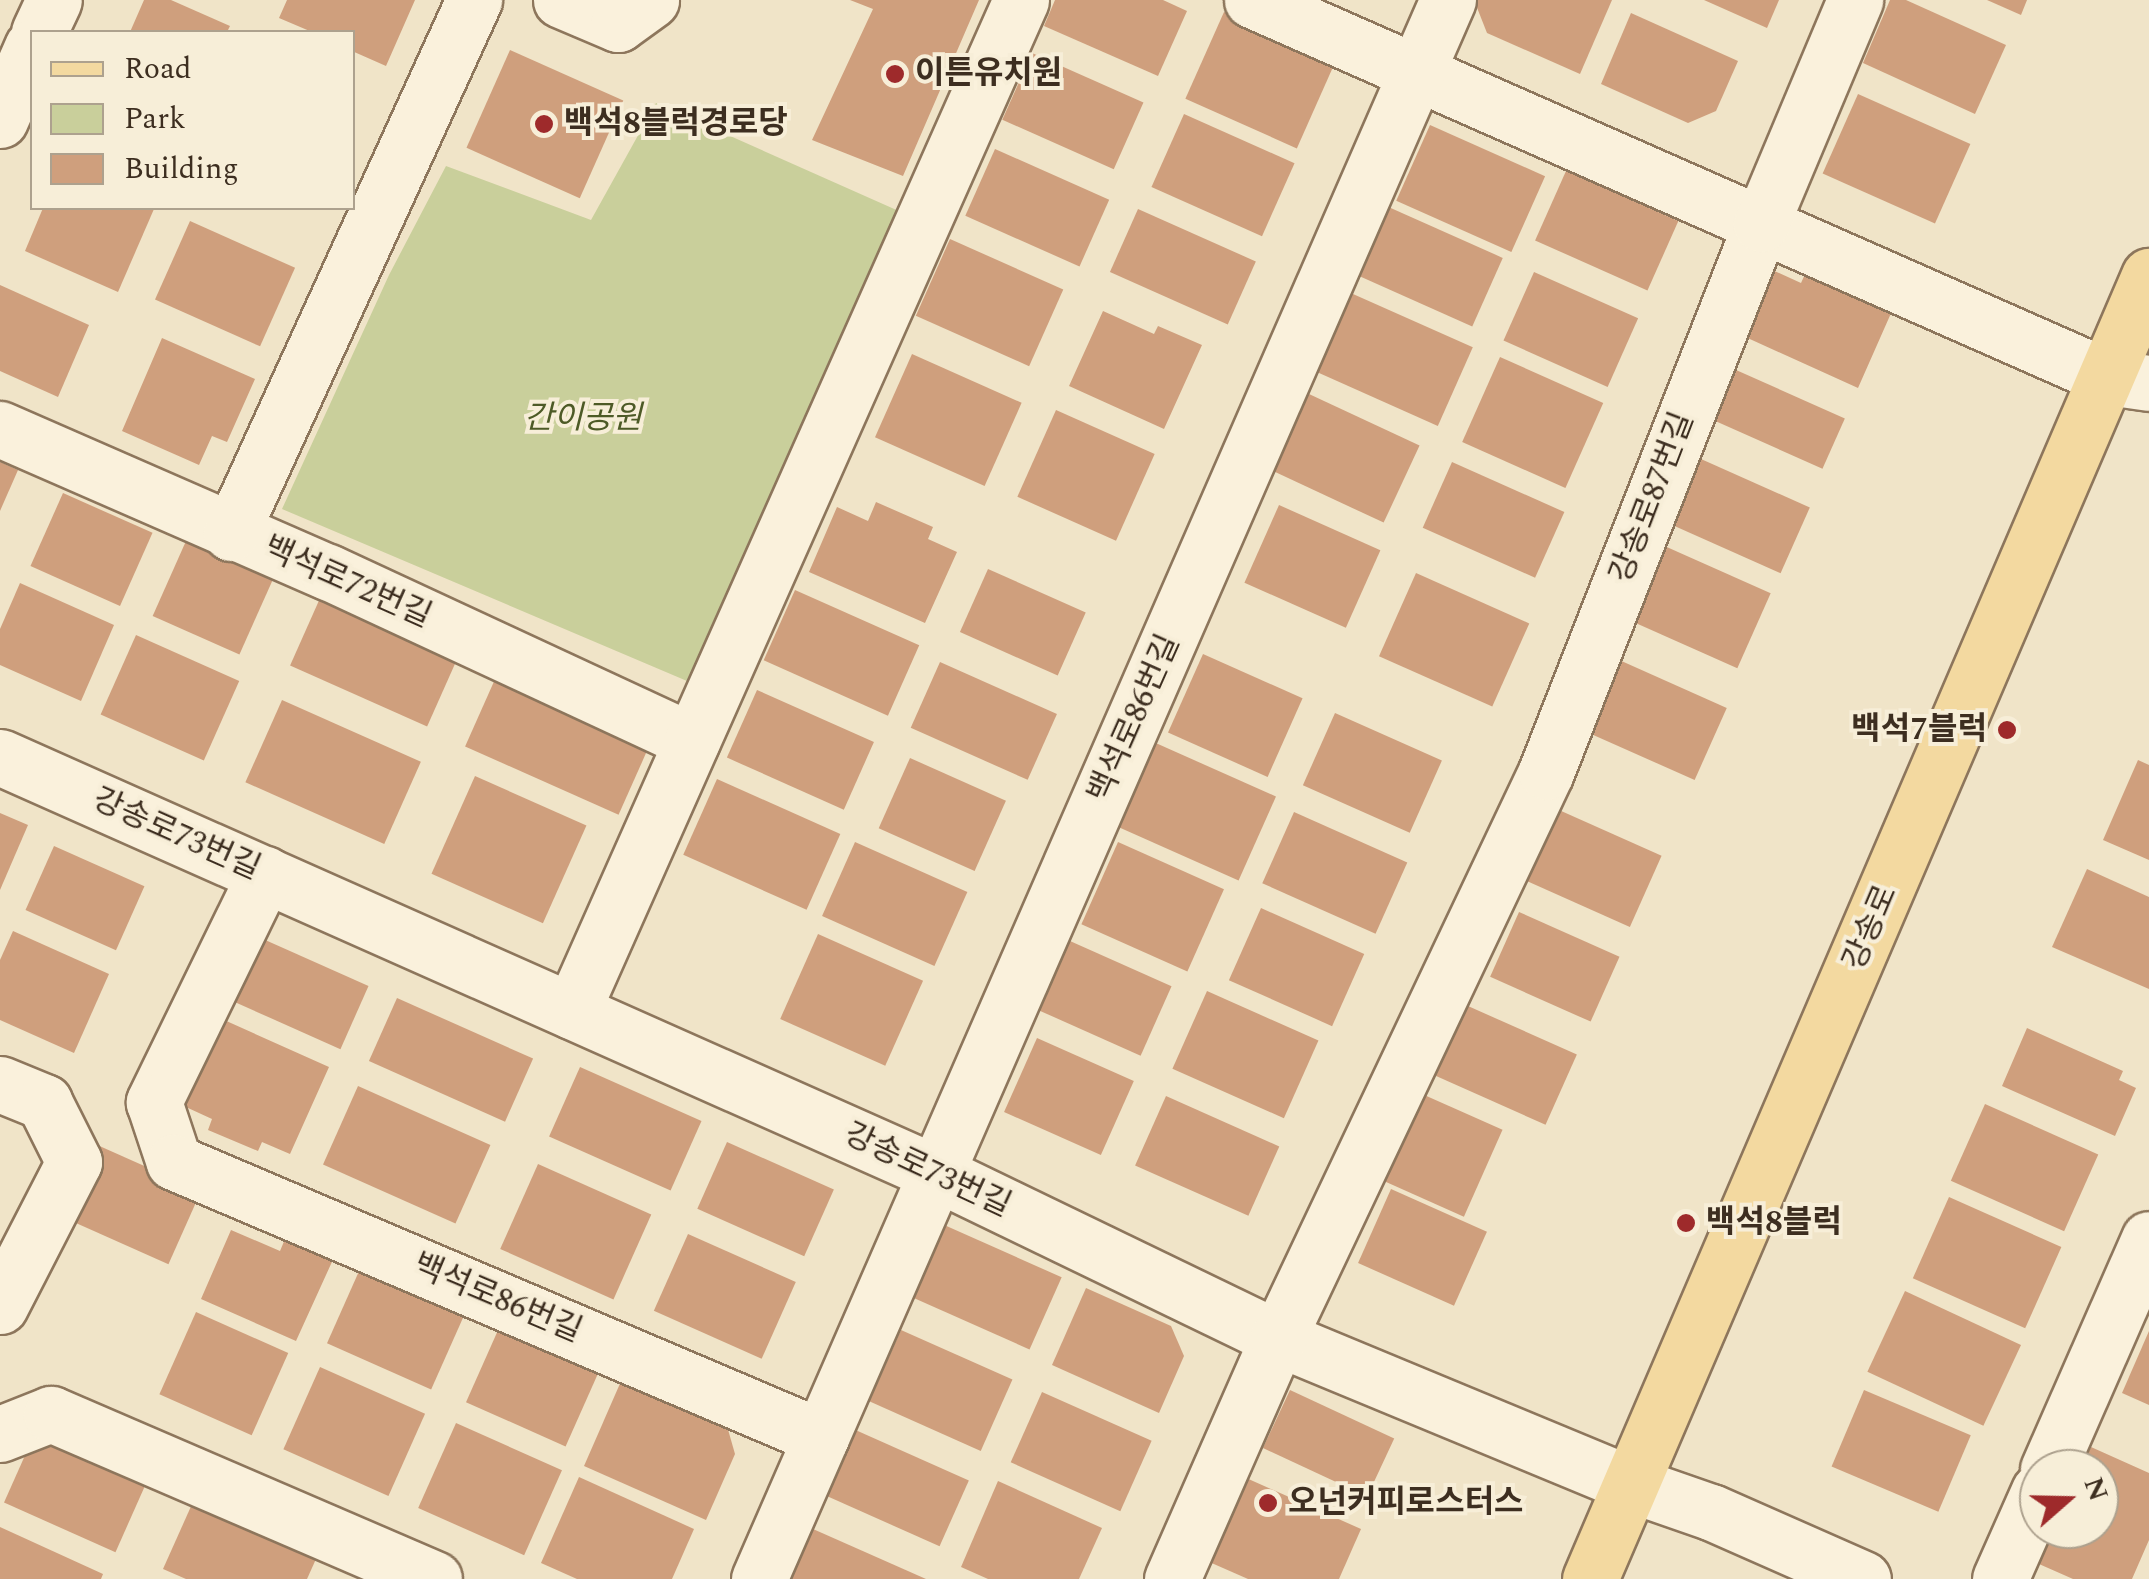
<!DOCTYPE html>
<meta charset="utf-8">
<style>
body{margin:0}
#map{position:relative;width:2149px;height:1579px;overflow:hidden;background:#f0e4c8;font-family:Spectral,"Noto Sans KR",serif}
div>[style]{position:absolute}
.green>*{inset:0;background:#c9cf9b}
.building>*{inset:0;background:#cf9f7d;transform-origin:0 0}
.roads{filter:drop-shadow(2px 0 #8d765c) drop-shadow(-2px 0 #8d765c) drop-shadow(0 2px #8d765c) drop-shadow(0 -2px #8d765c)}
.minor>*{height:55px;margin:-27.5px;padding:0 27.5px;transform-origin:27.5px;border-radius:27.5px;background:#faf1dc}
.major>*{height:55px;margin:-27.5px;padding:0 27.5px;transform-origin:27.5px;border-radius:27.5px;background:#f3d9a0}
.dots>*{width:28px;height:28px;translate:-50% -50%;box-sizing:border-box;border:5px solid #f7eed8;border-radius:50%}
span{translate:-50% -50%;white-space:nowrap;text-align:center;line-height:1.15;-webkit-text-stroke:8px #f7eed8;paint-order:stroke}
.poi-label{font-size:32px;color:#3d2e20;font-weight:700}
.left{translate:0 -50%;text-align:left}
.right{translate:-100% -50%;text-align:right}
.park-label{font-size:32px;color:#4d5a26;font-style:italic}
.street-label{font-size:32px;color:#3d2e20}
.legend{position:absolute;left:30px;top:30px;width:325px;height:180px;box-sizing:border-box;background:#f7eed8;border:2px solid #ada18e;margin:0;padding:12px 18px;list-style:none;font-size:30px;color:#3d2e20}
.legend li{display:flex;align-items:center;gap:20px;height:50px}
.legend b{width:50px;border:2px solid #ada18e}
.north{position:absolute;left:2019px;top:1449px;width:100px;height:100px;box-sizing:border-box;background:#f7eed8;border:2px solid #ada18e;border-radius:50%;rotate:70deg;font-size:28px;font-weight:700;line-height:40px;text-align:center;color:#3d2e20}
.north::after{content:'';display:block;margin:auto;width:35px;height:45px;background:#9e2a2b;clip-path:polygon(50% 0,100% 100%,50% 72%,0 100%)}
</style>
<div id="map">
<div class="green">
<i style="clip-path:polygon(656px 103px,901px 212px,687px 681px,282px 509px,389px 275px,446px 166px,591px 220px)"></i>
</div>
<div class="building">
<i style="clip-path:polygon(144px 0,171px 0,230px 26px,227px 32px,130px 32px)"></i>
<i style="clip-path:polygon(287px 0,415px 0,386px 66px,352px 51px,352px 32px,312px 32px,279px 18px)"></i>
<i style="clip-path:polygon(850px 0,979px 0,903px 176px,812px 140px,873px 9px)"></i>
<i style="clip-path:polygon(1055px 0,1163px 0,1187px 11px,1158px 76px,1044px 26px)"></i>
<i style="clip-path:polygon(1474px 0,1612px 0,1580px 74px,1487px 33px)"></i>
<i style="clip-path:polygon(1704px 0,1779px 0,1767px 28px)"></i>
<i style="clip-path:polygon(1890px 0,1906px 0,2006px 45px,1975px 114px,1863px 63px)"></i>
<i style="clip-path:polygon(1987px 0,2027px 0,2021px 15px)"></i>
<i style="left:1224px;top:12px;width:122px;height:95px;rotate:24deg"></i>
<i style="clip-path:polygon(1631px 13px,1738px 61px,1716px 111px,1688px 123px,1601px 84px)"></i>
<i style="left:510px;top:50px;width:124px;height:107px;rotate:24deg"></i>
<i style="left:1032px;top:53px;width:122px;height:73px;rotate:24deg"></i>
<i style="left:1858px;top:94px;width:123px;height:87px;rotate:24deg"></i>
<i style="left:1184px;top:114px;width:121px;height:80px;rotate:24deg"></i>
<i style="left:1430px;top:125px;width:126px;height:83px;rotate:24deg"></i>
<i style="left:995px;top:149px;width:125px;height:73px;rotate:24deg"></i>
<i style="left:1566px;top:171px;width:123px;height:76px;rotate:24deg"></i>
<i style="left:1384px;top:205px;width:130px;height:75px;rotate:24deg"></i>
<i style="clip-path:polygon(43px 208px,154px 209px,118px 292px,25px 251px)"></i>
<i style="left:1138px;top:209px;width:129px;height:69px;rotate:24deg"></i>
<i style="left:190px;top:221px;width:115px;height:86px;rotate:24deg"></i>
<i style="left:950px;top:239px;width:124px;height:84px;rotate:24deg"></i>
<i style="clip-path:polygon(1770px 269px,1801px 283px,1806px 272px,1892px 311px,1858px 388px,1741px 335px)"></i>
<i style="left:1534px;top:272px;width:114px;height:75px;rotate:24deg"></i>
<i style="clip-path:polygon(0 285px,89px 325px,58px 397px,0 371px)"></i>
<i style="left:1344px;top:290px;width:141px;height:86px;rotate:24deg"></i>
<i style="clip-path:polygon(1103px 311px,1154px 334px,1158px 326px,1202px 345px,1164px 429px,1069px 386px)"></i>
<i style="clip-path:polygon(162px 338px,255px 379px,227px 442px,212px 436px,199px 465px,122px 431px)"></i>
<i style="left:912px;top:354px;width:120px;height:91px;rotate:24deg"></i>
<i style="left:1500px;top:357px;width:113px;height:93px;rotate:24deg"></i>
<i style="left:1727px;top:366px;width:129px;height:55px;rotate:24deg"></i>
<i style="left:1309px;top:394px;width:122px;height:85px;rotate:25deg"></i>
<i style="left:1056px;top:410px;width:108px;height:95px;rotate:24deg"></i>
<i style="left:1692px;top:455px;width:129px;height:72px;rotate:24deg"></i>
<i style="clip-path:polygon(0 462px,18px 470px,0 511px)"></i>
<i style="left:1452px;top:462px;width:123px;height:72px;rotate:24deg"></i>
<i style="left:63px;top:493px;width:98px;height:80px;rotate:24deg"></i>
<i style="clip-path:polygon(876px 502px,933px 527px,928px 539px,957px 552px,925px 623px,809px 572px,837px 507px,868px 521px)"></i>
<i style="left:1279px;top:505px;width:111px;height:85px;rotate:24deg"></i>
<i style="left:1651px;top:540px;width:131px;height:82px;rotate:24deg"></i>
<i style="left:186px;top:541px;width:95px;height:82px;rotate:24deg"></i>
<i style="left:988px;top:569px;width:107px;height:69px;rotate:24deg"></i>
<i style="left:1416px;top:573px;width:124px;height:91px;rotate:24deg"></i>
<i style="clip-path:polygon(20px 583px,114px 625px,81px 701px,0 665px,0 629px)"></i>
<i style="left:795px;top:590px;width:136px;height:77px;rotate:24deg"></i>
<i style="left:321px;top:596px;width:150px;height:76px;rotate:24deg"></i>
<i style="left:136px;top:635px;width:113px;height:87px;rotate:24deg"></i>
<i style="left:1203px;top:654px;width:109px;height:86px;rotate:24deg"></i>
<i style="left:1608px;top:655px;width:130px;height:79px;rotate:24deg"></i>
<i style="left:940px;top:662px;width:128px;height:72px;rotate:24deg"></i>
<i style="left:496px;top:677px;width:168px;height:76px;rotate:24deg"></i>
<i style="left:757px;top:690px;width:128px;height:74px;rotate:24deg"></i>
<i style="left:282px;top:700px;width:152px;height:90px;rotate:24deg"></i>
<i style="left:1335px;top:713px;width:117px;height:79px;rotate:24deg"></i>
<i style="left:1149px;top:740px;width:139px;height:92px;rotate:24deg"></i>
<i style="left:910px;top:758px;width:105px;height:77px;rotate:24deg"></i>
<i style="clip-path:polygon(2138px 760px,2149px 765px,2149px 860px,2103px 840px)"></i>
<i style="left:475px;top:776px;width:122px;height:107px;rotate:24deg"></i>
<i style="left:717px;top:779px;width:135px;height:83px;rotate:24deg"></i>
<i style="left:1541px;top:802px;width:132px;height:78px;rotate:24deg"></i>
<i style="left:1294px;top:812px;width:124px;height:78px;rotate:24deg"></i>
<i style="clip-path:polygon(0 813px,28px 825px,0 890px)"></i>
<i style="left:855px;top:842px;width:123px;height:81px;rotate:24deg"></i>
<i style="left:1118px;top:842px;width:116px;height:90px;rotate:24deg"></i>
<i style="left:54px;top:846px;width:99px;height:70px;rotate:24deg"></i>
<i style="clip-path:polygon(2087px 869px,2149px 897px,2149px 989px,2052px 947px)"></i>
<i style="left:1261px;top:908px;width:113px;height:79px;rotate:24deg"></i>
<i style="left:1519px;top:912px;width:110px;height:71px;rotate:24deg"></i>
<i style="clip-path:polygon(13px 931px,109px 974px,74px 1053px,0 1020px,0 960px)"></i>
<i style="left:247px;top:932px;width:133px;height:69px;rotate:24deg"></i>
<i style="left:818px;top:934px;width:115px;height:93px;rotate:24deg"></i>
<i style="left:1061px;top:937px;width:121px;height:76px;rotate:24deg"></i>
<i style="left:1207px;top:991px;width:122px;height:85px;rotate:24deg"></i>
<i style="left:397px;top:998px;width:149px;height:69px;rotate:24deg"></i>
<i style="left:1459px;top:1002px;width:129px;height:77px;rotate:24deg"></i>
<i style="clip-path:polygon(213px 1015px,329px 1067px,290px 1154px,262px 1142px,258px 1151px,208px 1130px,212px 1119px,175px 1102px)"></i>
<i style="clip-path:polygon(2027px 1028px,2123px 1071px,2119px 1080px,2136px 1088px,2115px 1136px,2002px 1086px)"></i>
<i style="left:1037px;top:1038px;width:106px;height:81px;rotate:24deg"></i>
<i style="left:580px;top:1067px;width:133px;height:76px;rotate:24deg"></i>
<i style="left:358px;top:1086px;width:145px;height:86px;rotate:24deg"></i>
<i style="left:1413px;top:1090px;width:98px;height:95px;rotate:24deg"></i>
<i style="left:1166px;top:1096px;width:124px;height:76px;rotate:24deg"></i>
<i style="left:1985px;top:1104px;width:124px;height:84px;rotate:24deg"></i>
<i style="left:727px;top:1142px;width:117px;height:73px;rotate:24deg"></i>
<i style="left:95px;top:1144px;width:116px;height:80px;rotate:24deg"></i>
<i style="left:538px;top:1164px;width:124px;height:93px;rotate:24deg"></i>
<i style="left:1391px;top:1189px;width:105px;height:81px;rotate:24deg"></i>
<i style="left:1949px;top:1197px;width:123px;height:89px;rotate:24deg"></i>
<i style="left:942px;top:1224px;width:131px;height:79px;rotate:24deg"></i>
<i style="clip-path:polygon(231px 1230px,280px 1251px,288px 1232px,336px 1253px,296px 1341px,201px 1299px)"></i>
<i style="left:688px;top:1234px;width:118px;height:84px;rotate:24deg"></i>
<i style="left:364px;top:1260px;width:114px;height:91px;rotate:24deg"></i>
<i style="clip-path:polygon(1086px 1288px,1171px 1326px,1184px 1356px,1159px 1413px,1052px 1365px)"></i>
<i style="left:1905px;top:1291px;width:128px;height:89px;rotate:25deg"></i>
<i style="left:196px;top:1312px;width:101px;height:90px;rotate:24deg"></i>
<i style="left:503px;top:1319px;width:109px;height:91px;rotate:24deg"></i>
<i style="left:901px;top:1330px;width:122px;height:78px;rotate:24deg"></i>
<i style="clip-path:polygon(2149px 1331px,2149px 1405px,2122px 1393px)"></i>
<i style="left:320px;top:1367px;width:115px;height:90px;rotate:24deg"></i>
<i style="clip-path:polygon(622px 1379px,727px 1426px,735px 1454px,706px 1520px,584px 1466px)"></i>
<i style="left:1290px;top:1390px;width:115px;height:64px;rotate:25deg"></i>
<i style="left:1864px;top:1390px;width:116px;height:83px;rotate:23deg"></i>
<i style="left:1042px;top:1392px;width:120px;height:77px;rotate:24deg"></i>
<i style="left:456px;top:1423px;width:116px;height:93px;rotate:24deg"></i>
<i style="left:39px;top:1424px;width:122px;height:86px;rotate:24deg"></i>
<i style="left:851px;top:1428px;width:129px;height:72px;rotate:24deg"></i>
<i style="clip-path:polygon(2091px 1447px,2149px 1473px,2149px 1540px,2132px 1579px,2073px 1579px,2039px 1564px,2055px 1529px,2099px 1529px,2099px 1469px,2081px 1469px)"></i>
<i style="clip-path:polygon(579px 1477px,694px 1529px,672px 1579px,577px 1579px,541px 1563px)"></i>
<i style="clip-path:polygon(1244px 1477px,1361px 1529px,1339px 1579px,1248px 1579px,1207px 1561px)"></i>
<i style="clip-path:polygon(998px 1481px,1102px 1528px,1079px 1579px,988px 1579px,961px 1567px)"></i>
<i style="clip-path:polygon(201px 1484px,325px 1539px,307px 1579px,186px 1579px,163px 1569px)"></i>
<i style="clip-path:polygon(0 1527px,103px 1574px,101px 1579px,0 1579px)"></i>
<i style="clip-path:polygon(813px 1529px,926px 1579px,791px 1579px)"></i>
</div>
<div class="roads">
<div class="minor">
<i style="left:561px;top:0;width:62px;rotate:22.8deg"></i>
<i style="left:618px;top:24px;width:41px;rotate:-36deg"></i>
<i style="left:1252px;top:0;width:934px;rotate:23.79deg"></i>
<i style="left:2107px;top:377px;width:42px;rotate:8.1deg"></i>
<i style="left:39px;top:32px;width:35px;rotate:-65deg"></i>
<i style="left:0;top:120px;width:80px;rotate:-66.3deg"></i>
<i style="left:0;top:429px;width:358px;rotate:23.6deg"></i>
<i style="left:328px;top:572px;width:401px;rotate:24.9deg"></i>
<i style="left:231px;top:533px;width:586px;rotate:-65.49deg"></i>
<i style="left:0;top:757px;width:1024px;rotate:23.96deg"></i>
<i style="left:936px;top:1173px;width:380px;rotate:25.8deg"></i>
<i style="left:1278px;top:1338px;width:381px;rotate:22.5deg"></i>
<i style="left:1630px;top:1484px;width:86px;rotate:19.1deg"></i>
<i style="left:1711px;top:1512px;width:166px;rotate:23.8deg"></i>
<i style="left:265px;top:874px;width:254px;rotate:116deg"></i>
<i style="left:154px;top:1102px;width:63px;rotate:71.6deg"></i>
<i style="left:174px;top:1162px;width:703px;rotate:23.03deg"></i>
<i style="left:572px;top:1011px;width:1106px;rotate:-66.05deg"></i>
<i style="left:0;top:1084px;width:48px;rotate:22.2deg"></i>
<i style="left:44px;top:1102px;width:67px;rotate:63.4deg"></i>
<i style="left:74px;top:1162px;width:162px;rotate:117.2deg"></i>
<i style="left:0;top:1434px;width:55px;rotate:-21.4deg"></i>
<i style="left:51px;top:1414px;width:417px;rotate:23.3deg"></i>
<i style="left:2048px;top:1469px;width:251px;rotate:-66.3deg"></i>
<i style="left:759px;top:1579px;width:1723px;rotate:-66.43deg"></i>
<i style="left:1172px;top:1579px;width:263px;rotate:-66.3deg"></i>
<i style="left:1278px;top:1338px;width:626px;rotate:-64.66deg"></i>
<i style="left:1546px;top:772px;width:589px;rotate:-68.58deg"></i>
<i style="left:1761px;top:224px;width:243px;rotate:-67.2deg"></i>
<i style="left:2000px;top:1579px;width:96px;rotate:-66.1deg"></i>
</div>
<div class="major">
<i style="left:1590px;top:1579px;width:1418px;rotate:-66.78deg"></i>
</div>
</div>
<div class="dots">
<i style="left:895px;top:74px;background:#9e2a2b"></i>
<i style="left:544px;top:124px;background:#9e2a2b"></i>
<i style="left:2007px;top:730px;background:#9e2a2b"></i>
<i style="left:1686px;top:1223px;background:#9e2a2b"></i>
<i style="left:1268px;top:1503px;background:#9e2a2b"></i>
</div>
<div class="poi-label">
<span class="left" style="left:915px;top:74px">이튼유치원</span>
<span class="left" style="left:564px;top:124px">백석8블럭경로당</span>
<span class="right" style="left:1987px;top:730px">백석7블럭</span>
<span class="left" style="left:1706px;top:1223px">백석8블럭</span>
<span class="left" style="left:1288px;top:1503px">오넌커피로스터스</span>
</div>
<div class="park-label">
<span style="left:583px;top:419px">간이공원</span>
</div>
<div class="street-label">
<span style="left:1653px;top:498px;rotate:-69deg">강송로87번길</span>
<span style="left:347px;top:583px;rotate:24deg">백석로72번길</span>
<span style="left:1135px;top:719px;rotate:-66deg">백석로86번길</span>
<span style="left:176px;top:835px;rotate:24deg">강송로73번길</span>
<span style="left:1871px;top:928px;rotate:-67deg">강송로</span>
<span style="left:927px;top:1171px;rotate:25deg">강송로73번길</span>
<span style="left:497px;top:1299px;rotate:23deg">백석로86번길</span>
</div>
<ul class="legend">
<li><b style="height:12px;background:#f3d9a0"></b>Road</li>
<li><b style="height:28px;background:#c9cf9b"></b>Park</li>
<li><b style="height:28px;background:#cf9f7d"></b>Building</li>
</ul>
<div class="north">N</div>
</div>
